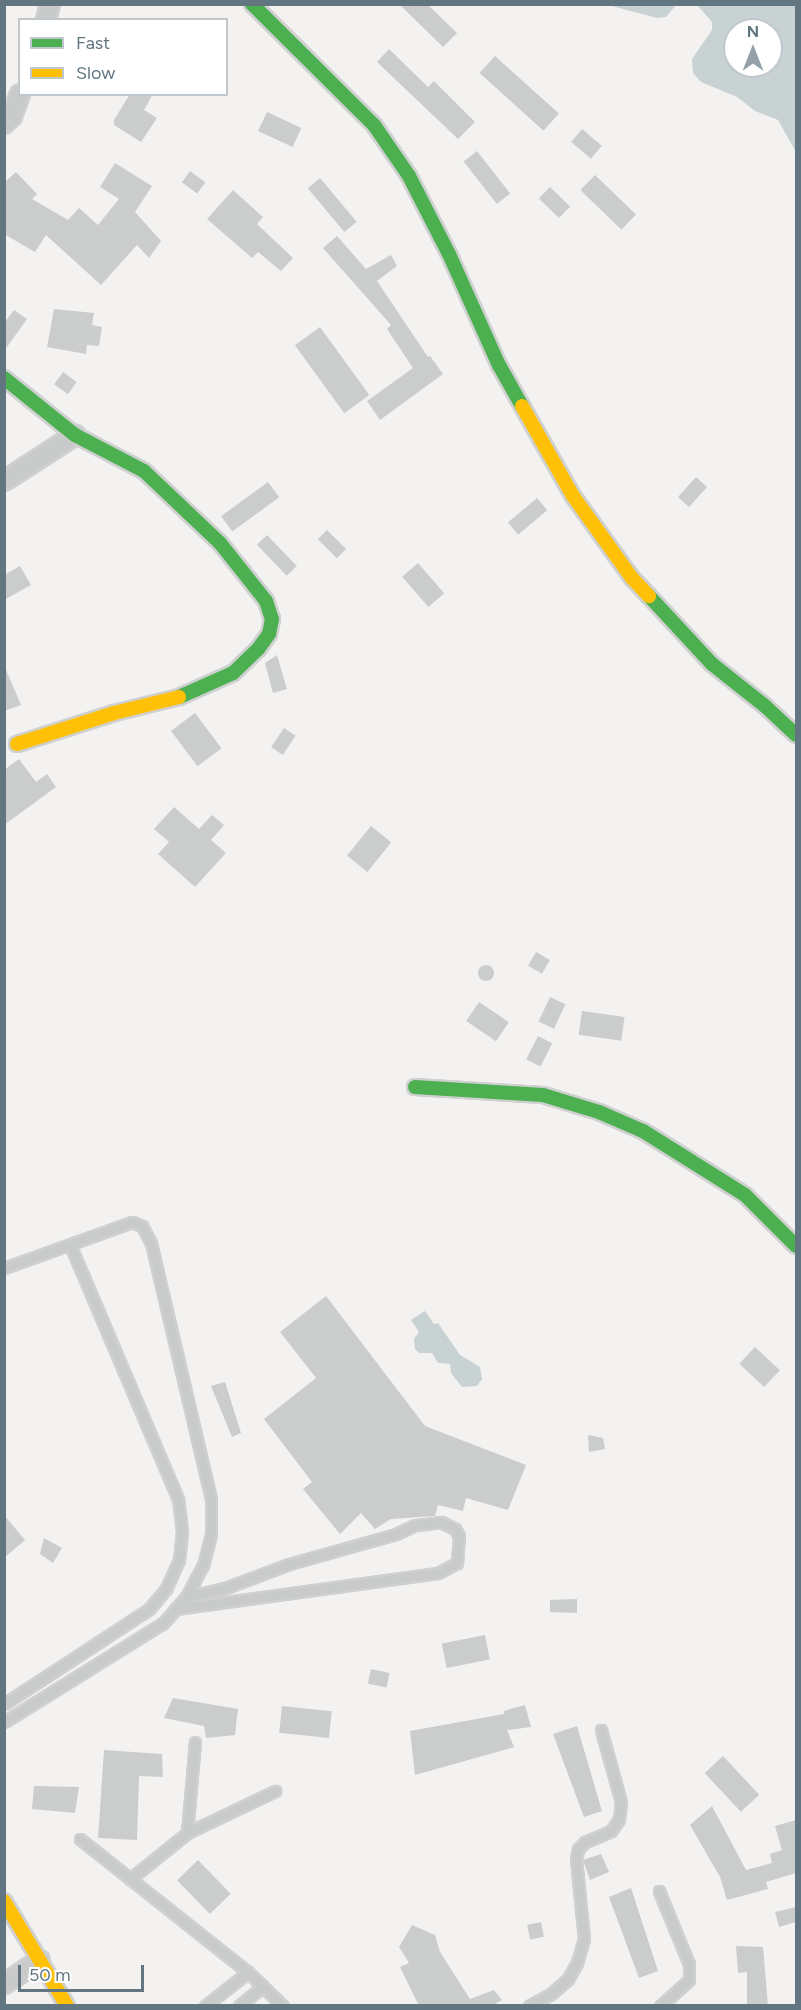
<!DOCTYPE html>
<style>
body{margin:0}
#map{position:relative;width:801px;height:2010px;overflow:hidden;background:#f3f2f0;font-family:Figtree,sans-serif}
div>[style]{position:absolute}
.water>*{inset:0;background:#c8d2d3}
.building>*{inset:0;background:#cbcccc;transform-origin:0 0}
.round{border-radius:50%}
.roads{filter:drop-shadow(2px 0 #cfd0d0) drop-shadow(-2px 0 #cfd0d0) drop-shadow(0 2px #cfd0d0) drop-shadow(0 -2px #cfd0d0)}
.lane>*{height:9px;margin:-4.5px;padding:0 4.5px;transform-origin:4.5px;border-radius:4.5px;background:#c9cbcb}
.street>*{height:18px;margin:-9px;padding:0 9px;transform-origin:9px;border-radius:9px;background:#c9cbcb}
.fast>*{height:14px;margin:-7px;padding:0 7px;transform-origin:7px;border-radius:7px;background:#4caf50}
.slow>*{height:14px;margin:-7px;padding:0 7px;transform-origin:7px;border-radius:7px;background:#ffc107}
span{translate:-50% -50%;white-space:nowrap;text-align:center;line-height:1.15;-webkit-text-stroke:6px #fff;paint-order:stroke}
.frame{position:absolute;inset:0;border:6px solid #627681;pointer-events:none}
.legend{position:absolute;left:18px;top:18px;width:210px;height:78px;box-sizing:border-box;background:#fff;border:2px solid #c0c8cd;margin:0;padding:8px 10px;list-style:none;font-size:18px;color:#627681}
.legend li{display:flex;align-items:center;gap:12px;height:30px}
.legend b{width:30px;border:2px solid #c0c8cd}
.north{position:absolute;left:723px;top:18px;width:60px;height:60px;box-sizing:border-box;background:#fff;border:2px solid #c0c8cd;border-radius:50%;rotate:0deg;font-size:16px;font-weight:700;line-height:24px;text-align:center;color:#627681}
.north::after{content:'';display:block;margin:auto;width:21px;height:27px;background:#95a1a8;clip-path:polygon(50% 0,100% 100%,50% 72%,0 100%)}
.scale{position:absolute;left:18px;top:1965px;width:126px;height:27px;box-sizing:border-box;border:3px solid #627681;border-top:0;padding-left:8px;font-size:18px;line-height:21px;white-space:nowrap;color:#627681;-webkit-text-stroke:4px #fff;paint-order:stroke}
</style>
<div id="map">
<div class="water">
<i style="clip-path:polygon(608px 5px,676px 4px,676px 5px,666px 17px,657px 18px)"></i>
<i style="clip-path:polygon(evenodd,697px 5px,796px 5px,796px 152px,778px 120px,755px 111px,737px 97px,701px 82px,693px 73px,692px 59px,712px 30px,712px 22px,697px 5px,735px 30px,771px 30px,771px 66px,735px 66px,735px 30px)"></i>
<i style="clip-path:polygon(425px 1311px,434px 1324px,438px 1323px,460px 1355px,480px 1367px,482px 1379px,477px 1386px,462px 1387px,451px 1373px,450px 1364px,438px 1363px,432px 1353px,419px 1353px,415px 1349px,414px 1339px,419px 1332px,411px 1320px)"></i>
</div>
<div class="building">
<i style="clip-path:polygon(399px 4px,427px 4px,457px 33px,443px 47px)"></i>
<i style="clip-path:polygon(389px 49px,428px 87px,434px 81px,475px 122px,458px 139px,377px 62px)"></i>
<i style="left:495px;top:56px;width:86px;height:23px;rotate:42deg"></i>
<i style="clip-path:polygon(130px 94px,153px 94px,144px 110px,157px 118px,141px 142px,114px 125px,114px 120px)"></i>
<i style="left:267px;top:112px;width:38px;height:21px;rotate:25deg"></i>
<i style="left:582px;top:129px;width:26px;height:17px;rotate:40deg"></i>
<i style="left:477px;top:151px;width:54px;height:17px;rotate:52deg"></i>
<i style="clip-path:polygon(115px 163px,152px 186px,135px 212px,161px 241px,149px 258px,137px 245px,101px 285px,46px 235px,35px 252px,4px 234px,4px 183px,16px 172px,37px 194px,32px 199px,68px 220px,79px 208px,98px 225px,119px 199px,100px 187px)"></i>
<i style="left:190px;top:171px;width:19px;height:14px;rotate:36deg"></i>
<i style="left:595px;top:175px;width:57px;height:21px;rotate:44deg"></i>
<i style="left:320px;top:178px;width:57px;height:16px;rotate:50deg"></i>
<i style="left:550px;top:187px;width:28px;height:16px;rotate:44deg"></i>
<i style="clip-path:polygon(233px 190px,263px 217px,257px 224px,293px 258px,281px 271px,258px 252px,252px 258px,207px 219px)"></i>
<i style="clip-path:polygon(337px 236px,366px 269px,391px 255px,397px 266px,377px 281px,428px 357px,430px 356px,443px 374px,380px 420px,367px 401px,413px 368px,387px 329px,391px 325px,323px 248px)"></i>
<i style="clip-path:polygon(54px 309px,94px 313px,92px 325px,102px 327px,99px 346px,87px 345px,86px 354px,47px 347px)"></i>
<i style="clip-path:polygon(14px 310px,27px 319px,4px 351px,4px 323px)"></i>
<i style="left:320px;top:327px;width:84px;height:31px;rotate:54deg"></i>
<i style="left:63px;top:372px;width:17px;height:15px;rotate:36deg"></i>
<i style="left:696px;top:477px;width:15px;height:27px;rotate:42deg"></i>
<i style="left:268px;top:482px;width:19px;height:58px;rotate:54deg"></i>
<i style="left:537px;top:498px;width:16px;height:38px;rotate:50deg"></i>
<i style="left:327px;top:530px;width:27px;height:13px;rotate:45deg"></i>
<i style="left:267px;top:535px;width:43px;height:14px;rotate:46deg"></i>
<i style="left:418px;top:563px;width:40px;height:21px;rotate:49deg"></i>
<i style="clip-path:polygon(20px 566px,31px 585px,4px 600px,4px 575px)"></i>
<i style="clip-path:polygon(277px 655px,287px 689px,273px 693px,265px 663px)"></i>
<i style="clip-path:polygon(4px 665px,21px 705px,4px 711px)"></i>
<i style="left:195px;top:713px;width:44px;height:30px;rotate:53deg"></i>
<i style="left:284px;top:728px;width:14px;height:23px;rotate:34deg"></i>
<i style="clip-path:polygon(19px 759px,36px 782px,47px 774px,56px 787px,4px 825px,4px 770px)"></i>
<i style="clip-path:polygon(174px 807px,199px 829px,212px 815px,224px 825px,211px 840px,226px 853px,195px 887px,158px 854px,169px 842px,154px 829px)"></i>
<i style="left:371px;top:826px;width:26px;height:38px;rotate:39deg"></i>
<i style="left:536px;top:952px;width:16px;height:16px;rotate:30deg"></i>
<i class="round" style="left:478px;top:965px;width:16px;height:16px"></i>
<i style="left:550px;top:997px;width:17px;height:27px;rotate:25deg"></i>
<i style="left:479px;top:1002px;width:36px;height:23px;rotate:34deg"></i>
<i style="left:582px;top:1011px;width:43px;height:24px;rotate:8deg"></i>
<i style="left:538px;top:1036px;width:16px;height:26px;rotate:27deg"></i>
<i style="clip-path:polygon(326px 1296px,425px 1426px,526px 1465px,508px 1510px,466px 1498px,463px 1511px,438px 1505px,435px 1516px,391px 1519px,375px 1529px,361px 1513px,340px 1534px,303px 1489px,312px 1482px,264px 1419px,316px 1378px,280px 1332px)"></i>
<i style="left:755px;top:1347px;width:34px;height:23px;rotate:43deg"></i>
<i style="clip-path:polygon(225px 1382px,241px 1433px,232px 1437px,211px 1386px)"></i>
<i style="clip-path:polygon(588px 1435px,603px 1438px,605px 1449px,589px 1452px)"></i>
<i style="clip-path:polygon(4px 1515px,25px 1540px,4px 1558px)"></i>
<i style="clip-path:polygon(44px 1538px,62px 1548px,53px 1563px,40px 1554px)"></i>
<i style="clip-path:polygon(577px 1599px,577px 1613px,550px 1612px,550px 1600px)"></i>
<i style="left:485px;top:1635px;width:25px;height:44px;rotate:79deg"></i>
<i style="left:371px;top:1669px;width:19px;height:15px;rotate:12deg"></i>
<i style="clip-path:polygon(173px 1698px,238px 1709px,235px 1735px,206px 1738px,204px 1726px,164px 1718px)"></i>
<i style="clip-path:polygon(525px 1705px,531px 1727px,507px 1730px,514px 1747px,415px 1775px,410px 1731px,504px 1714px,504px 1711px)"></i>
<i style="left:282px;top:1706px;width:50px;height:27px;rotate:6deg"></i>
<i style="clip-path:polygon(577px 1726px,602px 1811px,584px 1817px,553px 1734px)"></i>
<i style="clip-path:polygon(104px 1750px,162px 1754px,163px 1777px,139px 1776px,137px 1840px,98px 1838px)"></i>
<i style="left:723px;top:1756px;width:53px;height:25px;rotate:47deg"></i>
<i style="clip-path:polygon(34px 1786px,79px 1787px,75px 1813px,32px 1809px)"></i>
<i style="clip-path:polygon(712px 1806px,746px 1870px,772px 1863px,770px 1854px,782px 1850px,775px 1826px,796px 1820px,796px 1873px,766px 1882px,768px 1889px,727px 1900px,720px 1877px,690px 1825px)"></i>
<i style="clip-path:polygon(601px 1854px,609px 1872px,590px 1880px,583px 1860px)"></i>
<i style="left:198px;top:1860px;width:47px;height:29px;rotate:46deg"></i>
<i style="clip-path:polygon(631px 1888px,658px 1971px,639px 1978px,609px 1897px)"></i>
<i style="clip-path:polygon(796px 1907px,796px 1922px,779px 1927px,775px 1912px)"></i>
<i style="left:541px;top:1922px;width:15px;height:14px;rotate:79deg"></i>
<i style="clip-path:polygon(412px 1925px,435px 1935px,440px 1952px,470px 1999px,494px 1990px,502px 2000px,491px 2006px,419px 2006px,400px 1967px,409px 1963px,399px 1947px)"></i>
<i style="clip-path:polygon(736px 1946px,763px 1947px,768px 2006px,747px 2006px,747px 1972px,738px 1973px)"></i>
</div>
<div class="roads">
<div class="lane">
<i style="left:4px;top:1268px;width:136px;rotate:-19.8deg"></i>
<i style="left:132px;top:1222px;width:11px;rotate:22deg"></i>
<i style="left:142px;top:1226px;width:19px;rotate:62deg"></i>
<i style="left:151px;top:1243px;width:263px;rotate:76.8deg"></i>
<i style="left:211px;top:1499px;width:35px;rotate:90deg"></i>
<i style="left:211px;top:1534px;width:32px;rotate:104deg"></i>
<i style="left:203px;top:1565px;width:36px;rotate:118deg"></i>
<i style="left:186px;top:1597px;width:35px;rotate:131deg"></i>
<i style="left:163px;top:1623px;width:187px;rotate:148.1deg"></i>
<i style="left:175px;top:1609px;width:265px;rotate:-7.8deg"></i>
<i style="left:438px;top:1573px;width:21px;rotate:-28deg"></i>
<i style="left:457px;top:1563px;width:27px;rotate:-86deg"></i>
<i style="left:459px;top:1536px;width:8px;rotate:-120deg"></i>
<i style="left:455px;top:1529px;width:16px;rotate:-153deg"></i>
<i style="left:441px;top:1522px;width:26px;rotate:173deg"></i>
<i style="left:415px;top:1525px;width:21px;rotate:155deg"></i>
<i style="left:396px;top:1534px;width:111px;rotate:164.3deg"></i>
<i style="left:289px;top:1564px;width:68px;rotate:159.4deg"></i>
<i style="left:225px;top:1588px;width:40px;rotate:167deg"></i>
<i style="left:4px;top:1704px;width:173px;rotate:-33.2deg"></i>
<i style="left:149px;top:1609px;width:26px;rotate:-50deg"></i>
<i style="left:166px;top:1589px;width:32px;rotate:-66deg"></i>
<i style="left:179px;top:1560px;width:29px;rotate:-84deg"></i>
<i style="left:182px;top:1531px;width:32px;rotate:-97deg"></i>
<i style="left:178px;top:1499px;width:276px;rotate:-113deg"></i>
<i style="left:187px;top:1833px;width:91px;rotate:-85deg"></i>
<i style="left:80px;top:1839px;width:214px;rotate:38.4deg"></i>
<i style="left:248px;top:1972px;width:49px;rotate:44.2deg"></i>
<i style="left:130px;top:1879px;width:73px;rotate:-38.9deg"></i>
<i style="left:187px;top:1833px;width:98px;rotate:-25.5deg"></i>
<i style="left:659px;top:1891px;width:79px;rotate:67.7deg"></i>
<i style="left:689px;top:1964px;width:16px;rotate:90deg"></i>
<i style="left:689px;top:1980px;width:39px;rotate:138deg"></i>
<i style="left:205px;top:2006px;width:55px;rotate:-38.3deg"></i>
<i style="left:239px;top:2006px;width:31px;rotate:-40deg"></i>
<i style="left:529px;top:2006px;width:26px;rotate:-29deg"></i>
<i style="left:552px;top:1993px;width:21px;rotate:-41deg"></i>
<i style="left:568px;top:1979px;width:18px;rotate:-61deg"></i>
<i style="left:577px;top:1963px;width:25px;rotate:-74deg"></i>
<i style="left:584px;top:1939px;width:80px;rotate:-95.7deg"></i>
<i style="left:576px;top:1859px;width:10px;rotate:-79deg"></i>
<i style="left:578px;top:1849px;width:10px;rotate:-45deg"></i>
<i style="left:585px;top:1842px;width:28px;rotate:-23deg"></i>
<i style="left:611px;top:1831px;width:14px;rotate:-56deg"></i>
<i style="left:619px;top:1819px;width:17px;rotate:-83deg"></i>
<i style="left:621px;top:1802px;width:75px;rotate:-105.5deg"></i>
</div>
<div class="street">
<i style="left:46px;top:20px;width:16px;rotate:-76deg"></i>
<i style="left:4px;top:124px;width:11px;rotate:-45deg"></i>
<i style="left:12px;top:116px;width:23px;rotate:-70deg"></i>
<i style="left:4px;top:481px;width:85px;rotate:-32.9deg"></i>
<i style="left:4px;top:1984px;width:43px;rotate:-33.7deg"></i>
</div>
<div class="fast">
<i style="left:252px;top:4px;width:172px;rotate:44.8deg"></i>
<i style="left:374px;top:125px;width:62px;rotate:55.5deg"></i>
<i style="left:409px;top:176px;width:88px;rotate:62.9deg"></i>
<i style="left:449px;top:254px;width:122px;rotate:65.8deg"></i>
<i style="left:499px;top:365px;width:47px;rotate:60.7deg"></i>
<i style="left:4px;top:378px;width:91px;rotate:38.8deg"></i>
<i style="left:75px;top:435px;width:78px;rotate:27.6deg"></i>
<i style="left:144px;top:471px;width:105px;rotate:43.5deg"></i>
<i style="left:220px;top:543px;width:74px;rotate:51.6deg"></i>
<i style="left:266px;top:601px;width:19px;rotate:72deg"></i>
<i style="left:272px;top:619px;width:15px;rotate:101deg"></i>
<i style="left:269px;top:634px;width:19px;rotate:126deg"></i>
<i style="left:258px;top:649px;width:35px;rotate:136deg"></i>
<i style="left:233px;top:673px;width:59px;rotate:156deg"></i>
<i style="left:649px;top:596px;width:93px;rotate:47.2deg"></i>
<i style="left:712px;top:664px;width:68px;rotate:38.4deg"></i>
<i style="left:765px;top:706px;width:42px;rotate:43.1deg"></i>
<i style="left:415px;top:1087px;width:128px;rotate:3.6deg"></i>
<i style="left:543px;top:1095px;width:59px;rotate:16.9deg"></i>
<i style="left:599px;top:1112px;width:48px;rotate:23.4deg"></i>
<i style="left:643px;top:1131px;width:120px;rotate:32.1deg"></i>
<i style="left:745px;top:1195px;width:72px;rotate:45deg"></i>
</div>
<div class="slow">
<i style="left:522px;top:406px;width:103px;rotate:60.5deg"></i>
<i style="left:573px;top:496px;width:101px;rotate:54.3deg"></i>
<i style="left:632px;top:578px;width:25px;rotate:47deg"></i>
<i style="left:17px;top:744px;width:102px;rotate:-17.7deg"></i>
<i style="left:114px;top:713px;width:67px;rotate:-13.8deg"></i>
<i style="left:4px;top:1901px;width:122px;rotate:59deg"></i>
</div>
</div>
<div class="frame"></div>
<ul class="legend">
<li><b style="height:8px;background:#4caf50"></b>Fast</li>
<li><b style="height:8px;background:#ffc107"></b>Slow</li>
</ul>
<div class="north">N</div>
<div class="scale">50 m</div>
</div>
